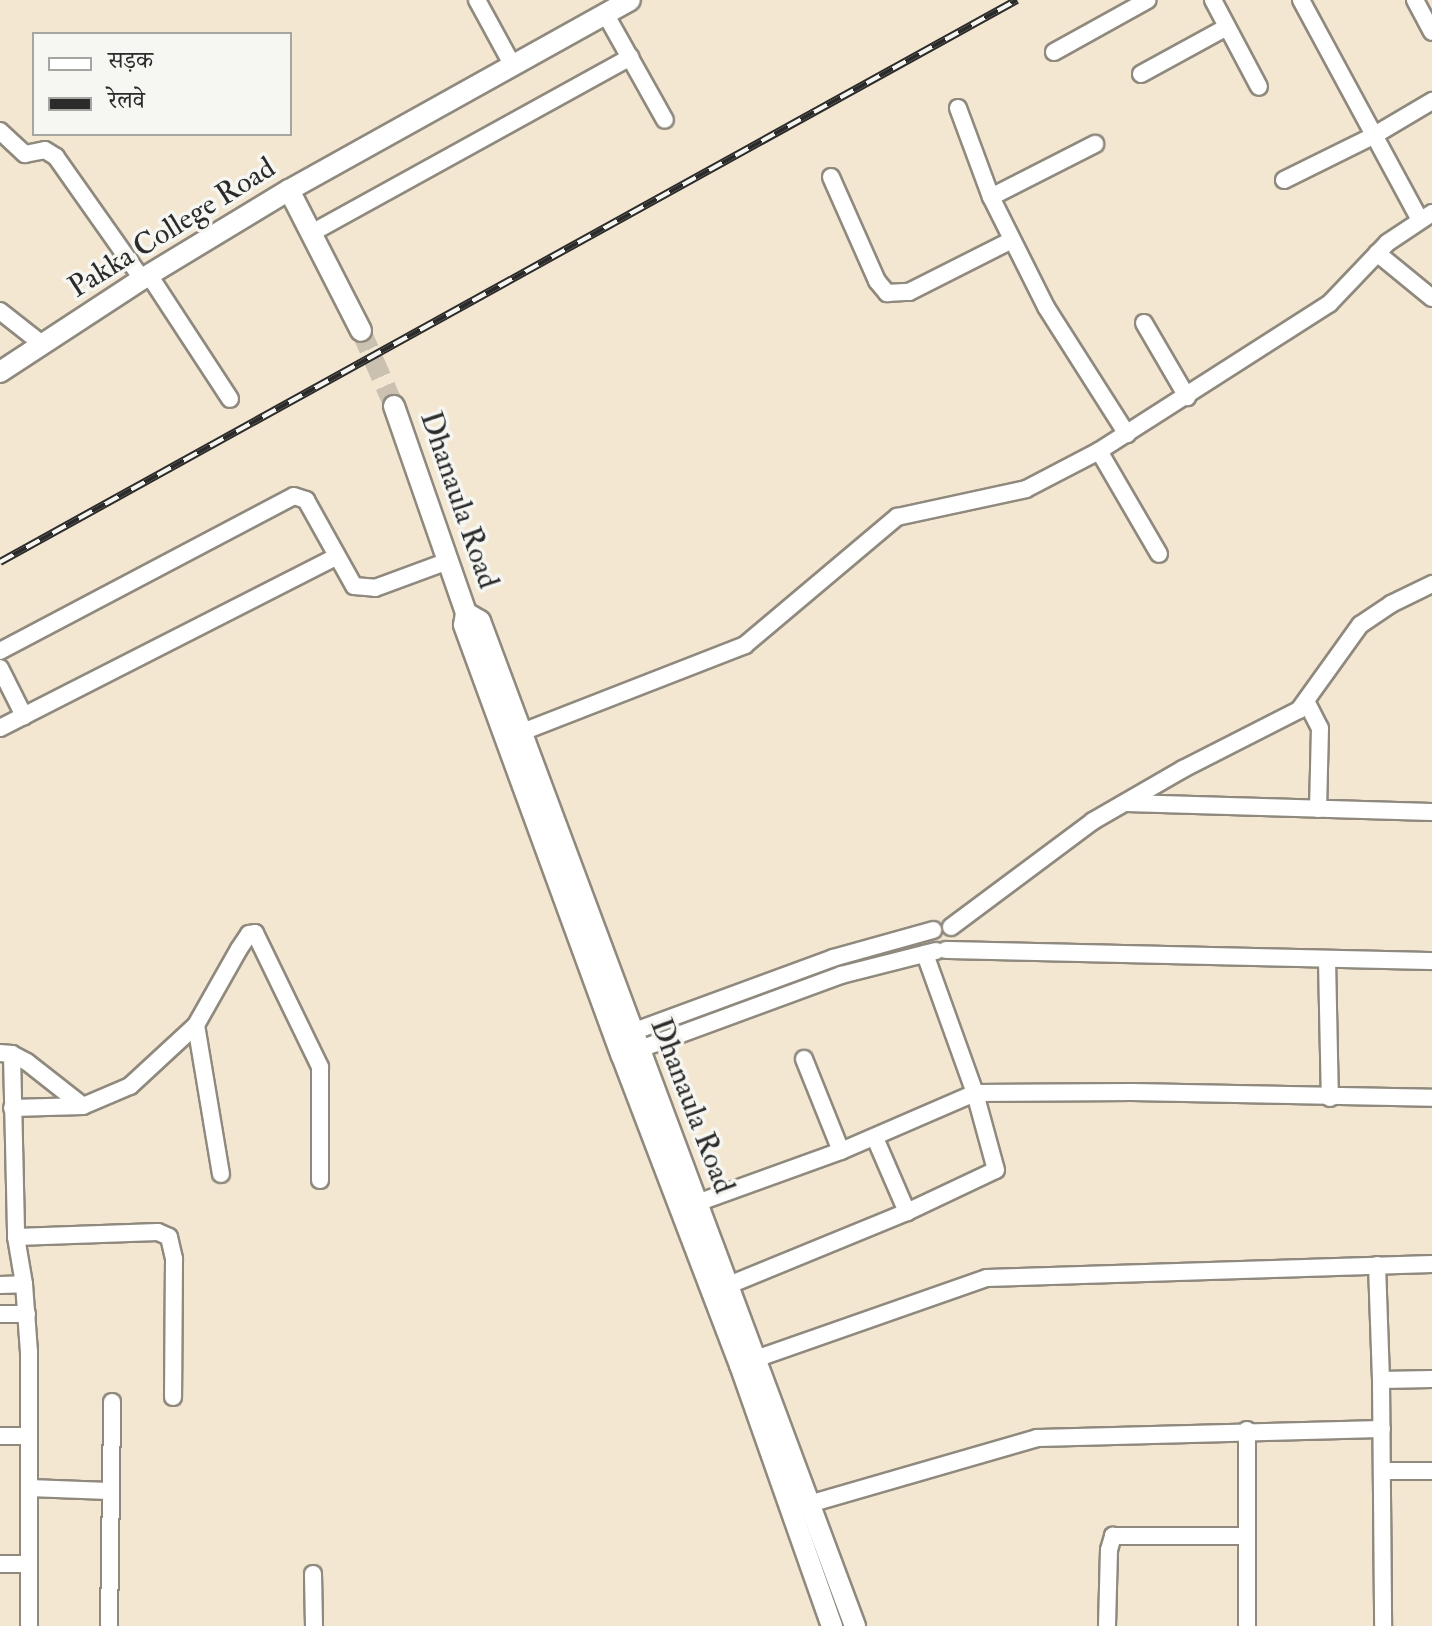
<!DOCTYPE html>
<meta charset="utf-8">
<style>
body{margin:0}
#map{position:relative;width:1432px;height:1626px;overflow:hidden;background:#f3e7d2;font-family:"IM FELL Double Pica","Noto Serif Devanagari",serif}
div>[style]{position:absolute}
.tertiary-tunnel>*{height:20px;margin-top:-10px;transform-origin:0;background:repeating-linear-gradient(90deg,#cbc1b1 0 20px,transparent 0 30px)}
.roads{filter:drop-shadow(2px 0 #8f897e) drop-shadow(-2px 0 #8f897e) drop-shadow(0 2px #8f897e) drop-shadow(0 -2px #8f897e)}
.minor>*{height:16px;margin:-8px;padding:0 8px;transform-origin:8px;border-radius:8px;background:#fff}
.tertiary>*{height:20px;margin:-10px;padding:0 10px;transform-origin:10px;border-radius:10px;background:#fff}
.rail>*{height:8px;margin-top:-4px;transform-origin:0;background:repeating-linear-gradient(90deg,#f6f6f2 0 15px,#2b2b2b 0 30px);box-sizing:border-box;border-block:2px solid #2b2b2b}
span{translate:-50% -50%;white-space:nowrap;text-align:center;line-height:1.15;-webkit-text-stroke:7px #f6f6f2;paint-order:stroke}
.street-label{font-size:30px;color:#2b2b2b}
.legend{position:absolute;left:32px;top:32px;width:260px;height:104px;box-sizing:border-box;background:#f6f6f2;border:2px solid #a5a5a2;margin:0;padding:10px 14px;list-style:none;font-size:24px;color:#2b2b2b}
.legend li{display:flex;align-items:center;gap:16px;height:40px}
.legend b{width:40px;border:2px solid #a5a5a2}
</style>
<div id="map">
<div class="tertiary-tunnel">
<i style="left:361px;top:331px;width:82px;rotate:66.3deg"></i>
</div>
<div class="roads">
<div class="minor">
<i style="left:477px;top:0;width:75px;rotate:61.4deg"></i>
<i style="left:1213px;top:0;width:98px;rotate:62.1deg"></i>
<i style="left:1301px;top:0;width:250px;rotate:61.6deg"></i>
<i style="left:1415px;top:0;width:36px;rotate:62deg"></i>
<i style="left:606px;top:15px;width:120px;rotate:60.7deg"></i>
<i style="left:1054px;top:52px;width:107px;rotate:-29deg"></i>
<i style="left:1141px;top:74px;width:98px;rotate:-28.7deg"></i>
<i style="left:958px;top:108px;width:95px;rotate:69.7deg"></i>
<i style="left:991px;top:197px;width:123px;rotate:63.4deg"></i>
<i style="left:1046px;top:307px;width:151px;rotate:57.5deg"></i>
<i style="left:0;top:131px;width:34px;rotate:43deg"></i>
<i style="left:25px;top:154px;width:20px;rotate:-11deg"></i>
<i style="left:45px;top:150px;width:13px;rotate:32deg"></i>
<i style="left:56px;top:157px;width:149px;rotate:54.8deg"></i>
<i style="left:831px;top:177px;width:114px;rotate:66.1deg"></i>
<i style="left:877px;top:281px;width:16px;rotate:50deg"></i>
<i style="left:887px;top:293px;width:22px;rotate:-3deg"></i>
<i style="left:909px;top:292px;width:115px;rotate:-26.8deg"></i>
<i style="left:1284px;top:180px;width:99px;rotate:-26.3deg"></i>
<i style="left:1373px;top:136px;width:69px;rotate:-30.7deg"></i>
<i style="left:991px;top:197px;width:117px;rotate:-27deg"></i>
<i style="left:310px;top:234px;width:366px;rotate:-28.9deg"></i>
<i style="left:1377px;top:253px;width:71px;rotate:39.3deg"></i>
<i style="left:149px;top:275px;width:148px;rotate:56.8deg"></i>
<i style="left:0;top:311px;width:53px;rotate:38.2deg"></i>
<i style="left:1144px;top:323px;width:86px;rotate:59.8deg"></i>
<i style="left:1099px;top:451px;width:119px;rotate:59.8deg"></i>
<i style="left:0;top:651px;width:332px;rotate:-27.8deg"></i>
<i style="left:294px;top:496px;width:13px;rotate:18deg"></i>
<i style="left:306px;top:500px;width:98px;rotate:60.8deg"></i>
<i style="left:354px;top:586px;width:21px;rotate:5deg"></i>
<i style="left:375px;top:588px;width:78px;rotate:-20.3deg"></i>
<i style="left:0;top:668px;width:54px;rotate:63.4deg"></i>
<i style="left:1306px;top:701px;width:30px;rotate:63deg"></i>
<i style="left:1320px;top:728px;width:81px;rotate:91.4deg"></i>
<i style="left:0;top:728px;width:377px;rotate:-27deg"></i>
<i style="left:512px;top:736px;width:250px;rotate:-21.3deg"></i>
<i style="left:745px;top:645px;width:199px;rotate:-40.1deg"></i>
<i style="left:897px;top:517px;width:132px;rotate:-12.2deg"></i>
<i style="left:1026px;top:489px;width:82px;rotate:-27.5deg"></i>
<i style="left:1099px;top:451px;width:273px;rotate:-32.6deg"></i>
<i style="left:1329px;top:304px;width:84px;rotate:-46.4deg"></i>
<i style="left:1387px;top:243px;width:54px;rotate:-33.7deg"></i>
<i style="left:1126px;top:803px;width:306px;rotate:1.7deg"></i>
<i style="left:951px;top:927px;width:177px;rotate:-36.7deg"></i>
<i style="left:1093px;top:821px;width:104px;rotate:-30deg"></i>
<i style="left:1183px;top:769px;width:130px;rotate:-27deg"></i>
<i style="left:1299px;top:710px;width:105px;rotate:-54.3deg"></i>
<i style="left:1360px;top:625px;width:37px;rotate:-34deg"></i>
<i style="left:1391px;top:604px;width:46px;rotate:-26deg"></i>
<i style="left:946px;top:950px;width:486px;rotate:1.3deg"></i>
<i style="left:1327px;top:960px;width:138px;rotate:88.8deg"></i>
<i style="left:196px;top:1025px;width:151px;rotate:80.5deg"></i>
<i style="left:624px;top:1035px;width:223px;rotate:-20.2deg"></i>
<i style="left:833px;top:958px;width:104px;rotate:-15.6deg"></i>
<i style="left:632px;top:1052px;width:223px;rotate:-20.2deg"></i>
<i style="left:841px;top:975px;width:98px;rotate:-14.2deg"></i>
<i style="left:0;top:1053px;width:12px;rotate:5deg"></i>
<i style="left:12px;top:1054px;width:17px;rotate:28deg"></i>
<i style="left:27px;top:1062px;width:71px;rotate:38.2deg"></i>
<i style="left:12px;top:1054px;width:183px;rotate:88.7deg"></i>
<i style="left:16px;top:1237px;width:48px;rotate:80.3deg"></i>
<i style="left:24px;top:1284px;width:68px;rotate:85.8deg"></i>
<i style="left:29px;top:1352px;width:274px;rotate:90deg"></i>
<i style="left:804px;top:1059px;width:99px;rotate:68.1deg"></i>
<i style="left:12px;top:1108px;width:71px;rotate:-1.6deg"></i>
<i style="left:83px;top:1106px;width:51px;rotate:-23.1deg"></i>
<i style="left:130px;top:1086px;width:90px;rotate:-42.7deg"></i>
<i style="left:196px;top:1025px;width:87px;rotate:-60.5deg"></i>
<i style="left:239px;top:949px;width:18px;rotate:-56deg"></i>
<i style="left:249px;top:934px;width:6px;rotate:-9deg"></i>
<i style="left:255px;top:933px;width:149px;rotate:64.1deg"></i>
<i style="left:320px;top:1067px;width:113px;rotate:90deg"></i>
<i style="left:875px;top:1138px;width:81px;rotate:66.6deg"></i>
<i style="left:697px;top:1203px;width:153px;rotate:-19.9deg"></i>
<i style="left:841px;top:1151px;width:146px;rotate:-23.4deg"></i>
<i style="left:975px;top:1093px;width:157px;rotate:-0.4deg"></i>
<i style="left:1132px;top:1092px;width:300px;rotate:1.1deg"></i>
<i style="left:16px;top:1237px;width:142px;rotate:-2deg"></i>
<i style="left:158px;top:1232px;width:12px;rotate:24deg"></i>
<i style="left:169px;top:1237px;width:23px;rotate:77deg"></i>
<i style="left:174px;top:1259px;width:138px;rotate:90.4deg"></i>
<i style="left:1377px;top:1265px;width:115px;rotate:88deg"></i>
<i style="left:1381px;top:1380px;width:246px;rotate:89.5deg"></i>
<i style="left:0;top:1285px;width:24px;rotate:-2deg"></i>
<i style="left:729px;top:1285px;width:192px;rotate:-22.3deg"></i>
<i style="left:907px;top:1212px;width:98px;rotate:-25.3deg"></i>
<i style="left:996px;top:1170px;width:80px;rotate:-105.3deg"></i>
<i style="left:975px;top:1093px;width:148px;rotate:-109.8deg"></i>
<i style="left:0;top:1314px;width:27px"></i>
<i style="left:744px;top:1363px;width:257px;rotate:-19.3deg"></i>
<i style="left:987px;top:1278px;width:445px;rotate:-1.8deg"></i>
<i style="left:1381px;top:1380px;width:51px;rotate:-1.1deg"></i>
<i style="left:0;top:1436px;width:29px"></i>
<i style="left:1382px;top:1471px;width:50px"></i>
<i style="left:29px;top:1488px;width:80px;rotate:2.1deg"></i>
<i style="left:809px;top:1504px;width:237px;rotate:-16.1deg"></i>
<i style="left:1037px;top:1438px;width:345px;rotate:-1.5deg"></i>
<i style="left:0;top:1564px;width:29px"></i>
<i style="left:313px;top:1574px;width:52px;rotate:88.9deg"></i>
<i style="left:109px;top:1626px;width:224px;rotate:-89.2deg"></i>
<i style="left:1107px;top:1626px;width:76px;rotate:-88.5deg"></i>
<i style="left:1109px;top:1550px;width:15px;rotate:-74deg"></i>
<i style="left:1113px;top:1536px;width:134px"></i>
<i style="left:1247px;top:1626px;width:196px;rotate:-90deg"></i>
</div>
<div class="tertiary">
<i style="left:289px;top:190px;width:158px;rotate:62.9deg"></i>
<i style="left:0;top:372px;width:170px;rotate:-33.2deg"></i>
<i style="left:142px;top:279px;width:172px;rotate:-31.2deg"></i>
<i style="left:289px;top:190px;width:390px;rotate:-29.1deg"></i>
<i style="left:394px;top:406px;width:219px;rotate:70.8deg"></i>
<i style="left:466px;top:613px;width:12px;rotate:99deg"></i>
<i style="left:464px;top:625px;width:459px;rotate:69.9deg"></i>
<i style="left:622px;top:1056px;width:331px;rotate:69.1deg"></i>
<i style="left:740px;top:1365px;width:277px;rotate:70.6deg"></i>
<i style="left:466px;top:613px;width:16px;rotate:30deg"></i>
<i style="left:480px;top:621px;width:1073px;rotate:69.54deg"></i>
</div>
</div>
<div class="rail">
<i style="left:0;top:562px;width:1162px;rotate:-28.93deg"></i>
</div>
<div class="street-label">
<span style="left:172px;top:228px;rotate:-32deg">Pakka College Road</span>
<span style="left:459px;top:500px;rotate:71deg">Dhanaula Road</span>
<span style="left:692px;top:1106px;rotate:69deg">Dhanaula Road</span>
</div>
<ul class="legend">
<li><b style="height:10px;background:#fff"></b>सड़क</li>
<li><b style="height:10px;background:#2b2b2b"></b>रेलवे</li>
</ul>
</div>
